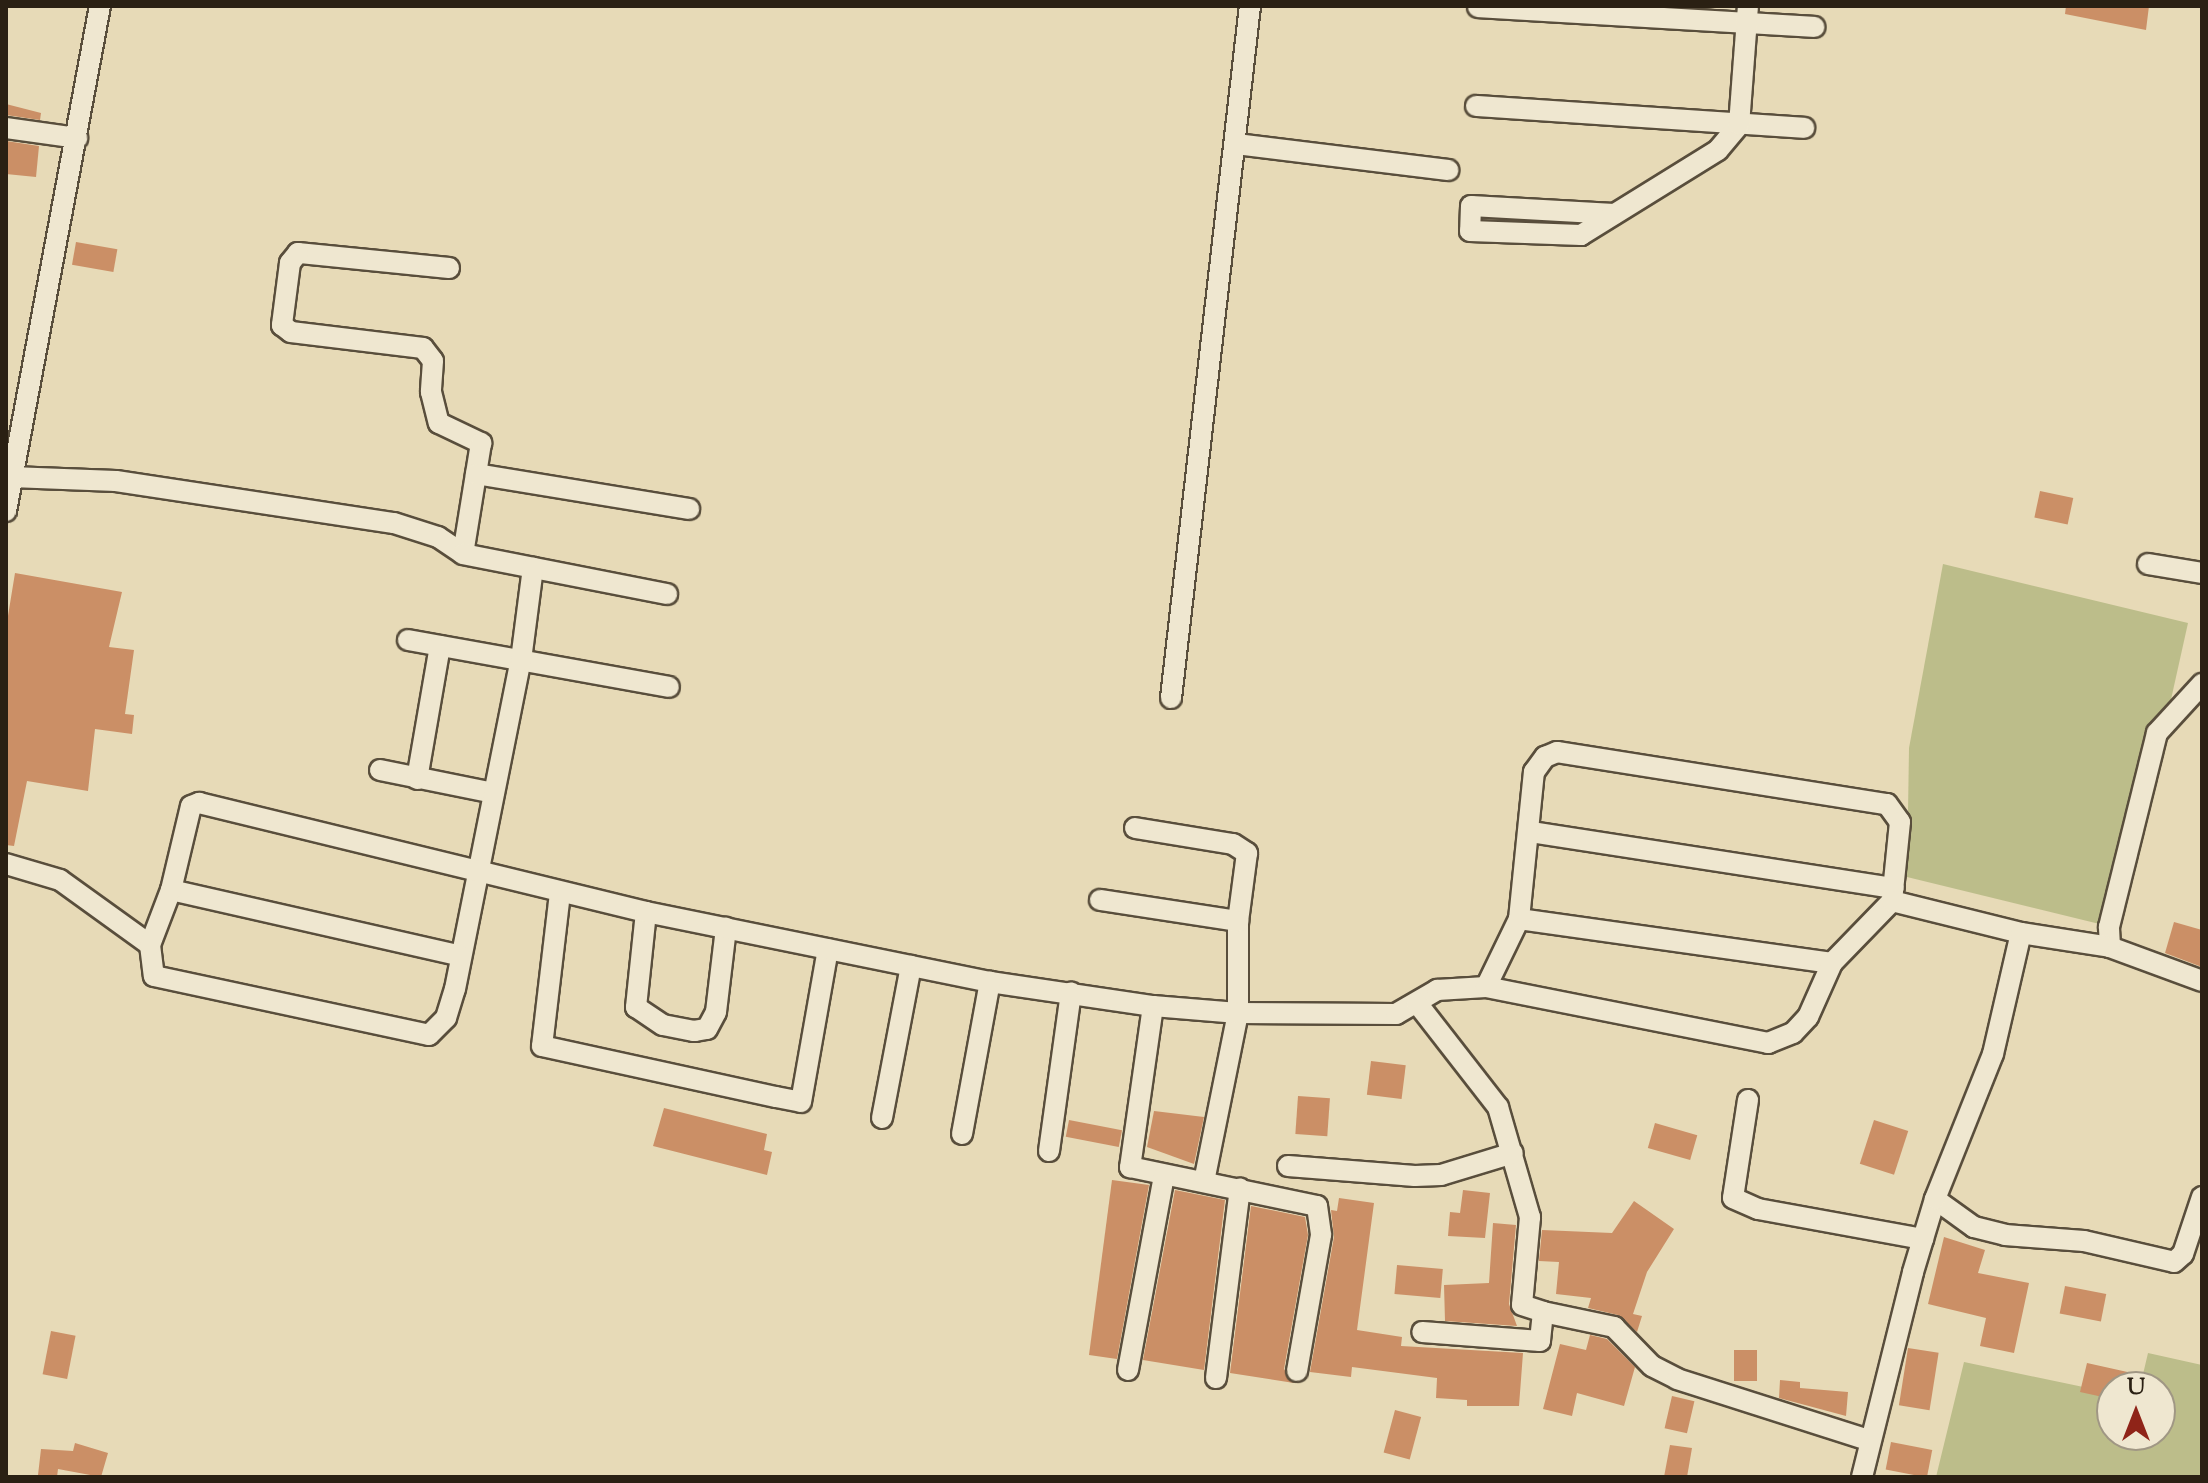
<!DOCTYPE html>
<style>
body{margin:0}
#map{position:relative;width:2208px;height:1483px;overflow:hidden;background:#e7dab7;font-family:"Sorts Mill Goudy",serif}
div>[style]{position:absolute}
.green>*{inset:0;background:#bcbd8a}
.building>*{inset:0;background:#cb8f66;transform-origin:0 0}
.roads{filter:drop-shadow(2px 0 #594e3c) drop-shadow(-2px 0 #594e3c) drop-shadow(0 2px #594e3c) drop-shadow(0 -2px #594e3c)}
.street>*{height:20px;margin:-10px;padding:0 10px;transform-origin:10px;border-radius:10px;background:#efe7d0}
span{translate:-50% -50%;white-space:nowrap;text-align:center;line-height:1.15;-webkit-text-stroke:7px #efe7d0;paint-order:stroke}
.frame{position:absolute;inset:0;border:8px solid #2a2013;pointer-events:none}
.north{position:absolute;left:2096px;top:1371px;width:80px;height:80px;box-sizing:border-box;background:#efe7d0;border:2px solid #a09784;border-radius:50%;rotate:0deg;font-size:22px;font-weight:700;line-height:32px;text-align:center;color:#2a2013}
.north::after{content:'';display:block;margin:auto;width:28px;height:36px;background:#8f2418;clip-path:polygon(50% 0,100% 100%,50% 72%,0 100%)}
</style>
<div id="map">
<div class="green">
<i style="clip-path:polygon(1943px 564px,2188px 623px,2120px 929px,1907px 877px,1909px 748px)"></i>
<i style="clip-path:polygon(2148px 1353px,2202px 1365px,2202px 1477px,1936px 1477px,1964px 1362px,2112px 1393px,2112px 1435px,2160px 1435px,2160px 1387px,2140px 1387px)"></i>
</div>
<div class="building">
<i style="clip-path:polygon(2066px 6px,2149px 6px,2146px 30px,2065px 14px)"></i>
<i style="clip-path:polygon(6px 104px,41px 113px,40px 120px,6px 115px)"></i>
<i style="clip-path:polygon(6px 141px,39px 146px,36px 177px,6px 174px)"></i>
<i style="left:76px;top:242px;width:42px;height:23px;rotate:10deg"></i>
<i style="left:2040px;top:491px;width:34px;height:27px;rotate:12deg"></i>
<i style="clip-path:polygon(15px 573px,122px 592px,109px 647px,134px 650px,125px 714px,134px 715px,132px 734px,95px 729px,88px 791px,27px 781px,14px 846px,6px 845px,6px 628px)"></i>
<i style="clip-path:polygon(2174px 922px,2202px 930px,2202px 967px,2165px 953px)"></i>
<i style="left:1371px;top:1061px;width:35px;height:34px;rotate:7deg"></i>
<i style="left:1298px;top:1096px;width:32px;height:38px;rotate:4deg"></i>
<i style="clip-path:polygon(664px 1108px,767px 1134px,764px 1150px,772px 1152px,767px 1175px,653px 1146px)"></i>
<i style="clip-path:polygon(1154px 1111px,1204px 1117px,1194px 1164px,1147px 1147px)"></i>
<i style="left:1069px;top:1120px;width:54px;height:17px;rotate:11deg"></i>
<i style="left:1874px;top:1120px;width:36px;height:46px;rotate:18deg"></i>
<i style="left:1655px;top:1123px;width:44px;height:26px;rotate:16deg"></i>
<i style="clip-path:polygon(1112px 1180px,1149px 1185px,1117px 1359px,1089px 1355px)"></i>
<i style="clip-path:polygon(1175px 1190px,1225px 1200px,1204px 1370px,1143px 1360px)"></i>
<i style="clip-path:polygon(1463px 1190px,1490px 1193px,1485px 1238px,1448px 1236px,1450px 1212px,1460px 1213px)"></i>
<i style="clip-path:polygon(1339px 1198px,1374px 1203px,1357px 1330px,1402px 1337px,1401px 1346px,1523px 1353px,1519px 1406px,1467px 1406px,1467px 1400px,1436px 1398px,1437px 1378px,1352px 1367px,1351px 1377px,1310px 1372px,1334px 1237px,1331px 1210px,1337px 1211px)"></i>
<i style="clip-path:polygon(1634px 1201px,1674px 1229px,1647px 1272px,1633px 1314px,1642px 1316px,1637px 1332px,1618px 1315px,1588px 1308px,1591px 1298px,1556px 1294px,1559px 1262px,1539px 1261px,1542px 1230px,1612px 1233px)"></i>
<i style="clip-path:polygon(1251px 1206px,1305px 1217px,1308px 1235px,1284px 1369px,1294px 1383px,1230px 1373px)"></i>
<i style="clip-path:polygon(1493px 1223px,1516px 1225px,1509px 1304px,1517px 1326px,1445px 1321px,1444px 1285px,1489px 1283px)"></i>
<i style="clip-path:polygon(1944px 1237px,1985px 1250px,1978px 1273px,2029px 1283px,2014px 1353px,1980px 1346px,1986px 1318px,1928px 1304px)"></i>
<i style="left:1397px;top:1265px;width:46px;height:29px;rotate:5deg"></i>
<i style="left:2065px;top:1286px;width:42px;height:28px;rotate:11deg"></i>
<i style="left:51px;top:1331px;width:25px;height:44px;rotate:11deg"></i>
<i style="clip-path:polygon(1590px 1335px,1607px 1339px,1635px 1367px,1624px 1406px,1577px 1393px,1572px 1416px,1543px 1409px,1560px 1344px,1586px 1350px)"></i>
<i style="left:1908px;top:1348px;width:31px;height:58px;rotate:9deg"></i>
<i style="left:1734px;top:1350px;width:23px;height:31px"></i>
<i style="clip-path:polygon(2087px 1363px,2132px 1373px,2129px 1387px,2112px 1387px,2112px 1399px,2080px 1392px)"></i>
<i style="clip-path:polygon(1780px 1380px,1800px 1382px,1800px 1388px,1848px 1392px,1846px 1416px,1779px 1398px)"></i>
<i style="left:1672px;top:1396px;width:23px;height:33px;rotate:13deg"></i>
<i style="left:1395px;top:1410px;width:27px;height:44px;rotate:15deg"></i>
<i style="left:1891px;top:1442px;width:42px;height:28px;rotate:11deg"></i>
<i style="clip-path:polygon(75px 1443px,108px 1453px,101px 1477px,58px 1469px,57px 1477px,38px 1475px,41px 1449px,73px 1451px)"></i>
<i style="clip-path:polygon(1670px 1445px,1692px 1448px,1687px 1477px,1664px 1477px)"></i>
</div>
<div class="roads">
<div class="street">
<i style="left:1478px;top:7px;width:337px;rotate:3.4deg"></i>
<i style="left:1476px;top:106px;width:329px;rotate:3.8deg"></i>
<i style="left:6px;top:128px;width:72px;rotate:8deg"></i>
<i style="left:1236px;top:144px;width:214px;rotate:7deg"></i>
<i style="left:1614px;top:214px;width:143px;rotate:-176.8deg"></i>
<i style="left:1471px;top:206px;width:25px;rotate:92deg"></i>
<i style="left:1470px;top:231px;width:111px;rotate:2.1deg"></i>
<i style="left:1581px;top:235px;width:161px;rotate:-31.8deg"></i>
<i style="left:1718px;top:150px;width:33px;rotate:-50deg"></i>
<i style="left:1739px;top:125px;width:119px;rotate:-85.7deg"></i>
<i style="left:449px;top:268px;width:152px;rotate:-174.3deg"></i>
<i style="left:298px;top:253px;width:13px;rotate:129deg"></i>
<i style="left:290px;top:263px;width:63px;rotate:97.4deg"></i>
<i style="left:282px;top:325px;width:11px;rotate:38deg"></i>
<i style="left:291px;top:332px;width:133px;rotate:6.9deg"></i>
<i style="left:423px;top:348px;width:16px;rotate:52deg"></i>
<i style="left:433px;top:361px;width:31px;rotate:94deg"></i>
<i style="left:431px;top:392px;width:32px;rotate:76deg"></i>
<i style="left:439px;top:423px;width:47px;rotate:25.5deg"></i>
<i style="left:481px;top:443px;width:112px;rotate:99.2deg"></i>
<i style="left:476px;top:474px;width:216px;rotate:9.3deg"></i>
<i style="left:11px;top:477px;width:105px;rotate:2.2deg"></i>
<i style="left:116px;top:481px;width:281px;rotate:8.6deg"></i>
<i style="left:394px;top:523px;width:46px;rotate:17.7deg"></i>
<i style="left:438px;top:537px;width:30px;rotate:34deg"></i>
<i style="left:463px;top:554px;width:208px;rotate:11.1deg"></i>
<i style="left:6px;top:511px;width:514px;rotate:-79.46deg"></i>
<i style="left:2148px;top:564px;width:55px;rotate:9.5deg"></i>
<i style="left:408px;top:640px;width:265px;rotate:10.2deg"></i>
<i style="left:1171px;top:698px;width:696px;rotate:-83.49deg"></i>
<i style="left:380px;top:770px;width:116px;rotate:11.4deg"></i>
<i style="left:417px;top:779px;width:135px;rotate:-80.2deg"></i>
<i style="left:1135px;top:828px;width:99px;rotate:9.3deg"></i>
<i style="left:1233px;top:844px;width:17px;rotate:33deg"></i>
<i style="left:1247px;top:853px;width:69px;rotate:97.5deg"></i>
<i style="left:1238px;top:921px;width:92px;rotate:90deg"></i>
<i style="left:1238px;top:1013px;width:172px;rotate:101.4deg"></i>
<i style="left:1531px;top:832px;width:367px;rotate:8.8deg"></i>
<i style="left:6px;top:864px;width:56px;rotate:16.5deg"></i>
<i style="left:60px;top:880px;width:111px;rotate:35.8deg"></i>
<i style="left:150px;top:945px;width:31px;rotate:83deg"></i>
<i style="left:154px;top:976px;width:281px;rotate:12.1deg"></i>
<i style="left:429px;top:1035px;width:24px;rotate:-45deg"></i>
<i style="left:446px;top:1018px;width:30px;rotate:-73deg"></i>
<i style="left:455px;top:989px;width:336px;rotate:-78.7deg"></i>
<i style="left:521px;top:660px;width:93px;rotate:-82.6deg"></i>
<i style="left:171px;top:890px;width:297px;rotate:12.8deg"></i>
<i style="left:560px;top:893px;width:154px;rotate:96.7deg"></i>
<i style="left:542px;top:1046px;width:239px;rotate:12.3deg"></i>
<i style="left:776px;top:1097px;width:25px;rotate:11deg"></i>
<i style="left:801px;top:1102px;width:155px;rotate:-80deg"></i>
<i style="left:1100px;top:900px;width:140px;rotate:8.7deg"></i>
<i style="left:646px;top:912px;width:96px;rotate:96deg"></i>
<i style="left:636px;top:1007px;width:32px;rotate:34deg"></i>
<i style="left:663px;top:1025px;width:32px;rotate:11deg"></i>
<i style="left:694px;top:1031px;width:13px;rotate:-9deg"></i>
<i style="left:707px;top:1029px;width:19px;rotate:-62deg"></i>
<i style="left:716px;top:1012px;width:85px;rotate:-83.2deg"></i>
<i style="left:1519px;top:919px;width:316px;rotate:8deg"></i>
<i style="left:1832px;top:963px;width:86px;rotate:-45.9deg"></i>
<i style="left:150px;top:945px;width:59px;rotate:-69.1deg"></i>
<i style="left:171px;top:890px;width:86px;rotate:-76.6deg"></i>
<i style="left:191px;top:806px;width:9px;rotate:-21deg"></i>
<i style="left:199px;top:803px;width:460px;rotate:13.7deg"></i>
<i style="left:646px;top:912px;width:351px;rotate:11.5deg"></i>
<i style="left:990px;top:982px;width:165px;rotate:8.4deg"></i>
<i style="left:1153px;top:1006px;width:85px;rotate:4.7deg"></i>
<i style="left:1238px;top:1013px;width:158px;rotate:0.4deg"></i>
<i style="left:1396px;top:1014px;width:48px;rotate:-30.3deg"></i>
<i style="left:1437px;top:990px;width:49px;rotate:-3.5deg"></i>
<i style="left:1486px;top:987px;width:288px;rotate:11.2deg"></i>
<i style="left:1768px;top:1043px;width:27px;rotate:-22deg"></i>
<i style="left:1793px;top:1033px;width:22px;rotate:-47deg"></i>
<i style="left:1808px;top:1017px;width:59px;rotate:-66deg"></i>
<i style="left:2110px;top:947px;width:98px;rotate:20.3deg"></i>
<i style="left:1486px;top:987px;width:76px;rotate:-64.1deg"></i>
<i style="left:1519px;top:919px;width:148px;rotate:-84.2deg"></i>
<i style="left:1534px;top:772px;width:19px;rotate:-54deg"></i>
<i style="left:1545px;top:757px;width:13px;rotate:-23deg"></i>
<i style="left:1557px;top:752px;width:334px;rotate:9deg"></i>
<i style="left:1887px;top:804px;width:22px;rotate:54deg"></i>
<i style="left:1900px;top:822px;width:79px;rotate:95.8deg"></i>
<i style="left:1892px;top:901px;width:133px;rotate:13.9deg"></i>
<i style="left:1417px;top:1003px;width:132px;rotate:52.1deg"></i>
<i style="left:1498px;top:1107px;width:115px;rotate:73.8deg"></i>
<i style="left:1530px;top:1217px;width:88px;rotate:95.2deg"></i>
<i style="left:1522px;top:1305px;width:22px;rotate:18deg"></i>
<i style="left:1543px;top:1312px;width:29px;rotate:96deg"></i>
<i style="left:1540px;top:1341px;width:118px;rotate:-175.6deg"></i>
<i style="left:1153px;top:1006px;width:163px;rotate:98.1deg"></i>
<i style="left:1130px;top:1167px;width:191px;rotate:11.8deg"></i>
<i style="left:1317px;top:1206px;width:29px;rotate:82deg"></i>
<i style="left:1321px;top:1235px;width:138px;rotate:100deg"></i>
<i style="left:1748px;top:1100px;width:99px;rotate:98.7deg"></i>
<i style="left:1733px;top:1198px;width:27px;rotate:24deg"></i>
<i style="left:1758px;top:1209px;width:168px;rotate:10.3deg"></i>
<i style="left:882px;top:1118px;width:155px;rotate:-79.2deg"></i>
<i style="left:962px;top:1134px;width:155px;rotate:-79.6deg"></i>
<i style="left:1049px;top:1151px;width:160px;rotate:-82.1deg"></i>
<i style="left:1288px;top:1166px;width:127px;rotate:4.5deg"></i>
<i style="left:1415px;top:1176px;width:26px;rotate:-2deg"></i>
<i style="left:1441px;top:1175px;width:75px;rotate:-17deg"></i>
<i style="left:1935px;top:1199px;width:48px;rotate:35.7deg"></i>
<i style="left:1974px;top:1227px;width:32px;rotate:14deg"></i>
<i style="left:2005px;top:1235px;width:79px;rotate:4.3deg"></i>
<i style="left:2084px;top:1241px;width:92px;rotate:13.1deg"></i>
<i style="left:2174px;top:1262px;width:12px;rotate:-42deg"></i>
<i style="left:2183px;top:1254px;width:60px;rotate:-71.6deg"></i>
<i style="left:1543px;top:1312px;width:73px;rotate:11.9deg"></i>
<i style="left:1614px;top:1327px;width:54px;rotate:45.7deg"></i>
<i style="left:1652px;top:1366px;width:28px;rotate:27deg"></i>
<i style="left:1677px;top:1379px;width:201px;rotate:17.7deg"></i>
<i style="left:1128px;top:1370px;width:197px;rotate:-79.5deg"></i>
<i style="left:1216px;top:1378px;width:191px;rotate:-82.8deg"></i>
<i style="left:1862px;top:1477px;width:211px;rotate:-76deg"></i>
<i style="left:1913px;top:1272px;width:76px;rotate:-73.2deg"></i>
<i style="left:1935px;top:1199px;width:156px;rotate:-68.2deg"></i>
<i style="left:1993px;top:1054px;width:124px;rotate:-77deg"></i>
<i style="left:2021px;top:933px;width:90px;rotate:8.9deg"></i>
<i style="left:2110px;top:947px;width:20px;rotate:-93deg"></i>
<i style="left:2109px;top:927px;width:200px;rotate:-76.1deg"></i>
<i style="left:2157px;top:733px;width:67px;rotate:-47.4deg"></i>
</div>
</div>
<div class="frame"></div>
<div class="north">U</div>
</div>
